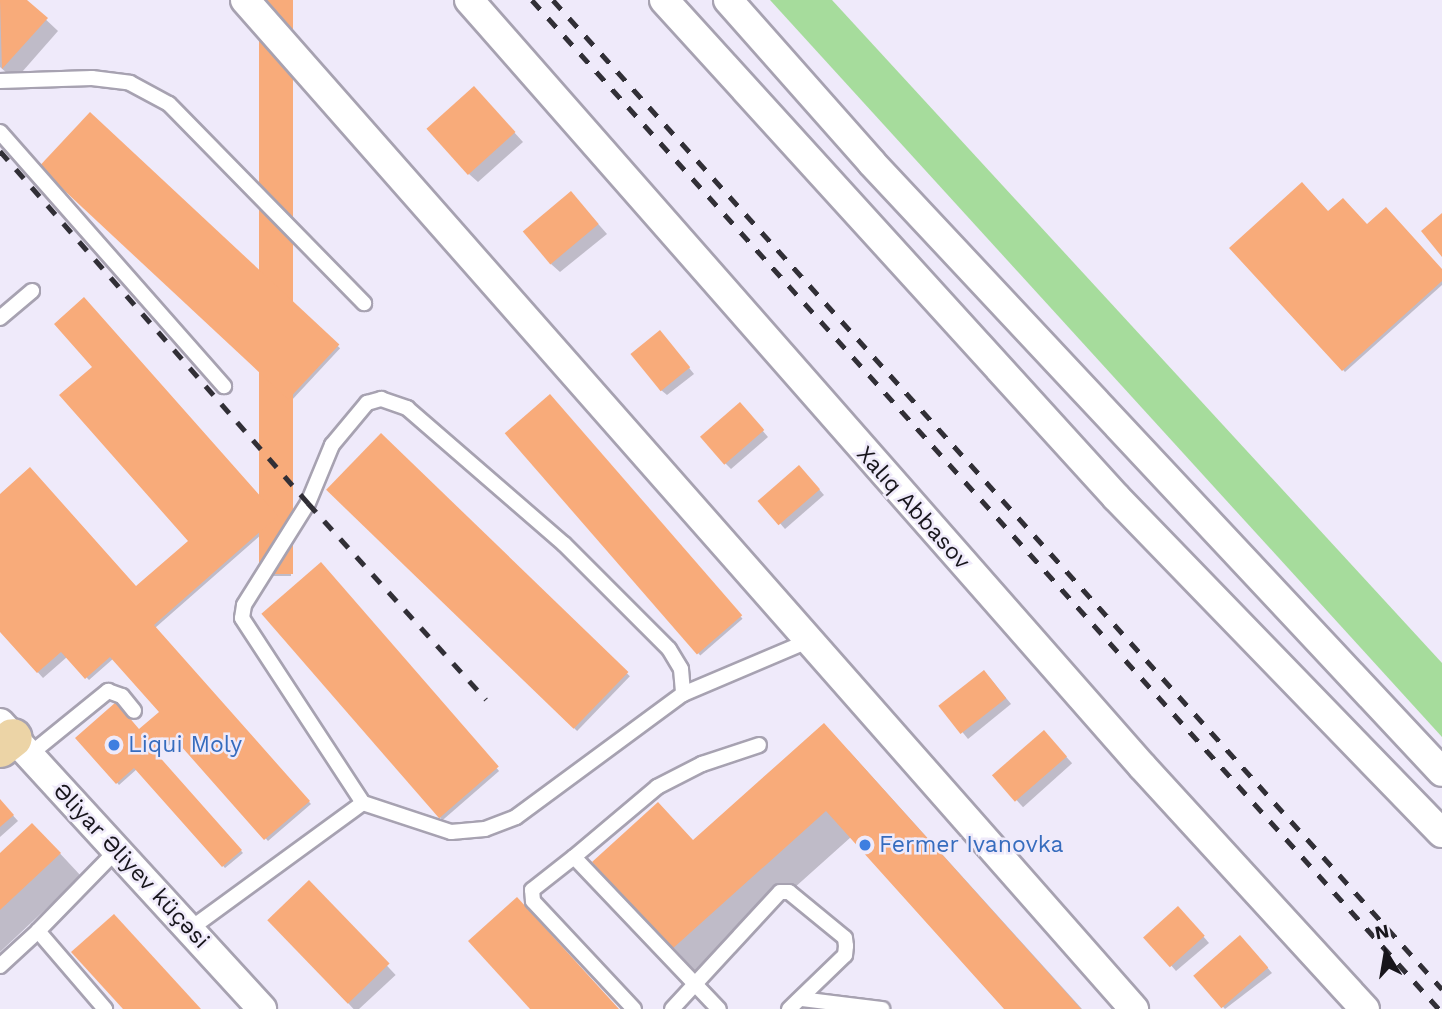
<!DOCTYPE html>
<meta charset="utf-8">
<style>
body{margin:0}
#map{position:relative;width:1442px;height:1009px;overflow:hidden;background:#efeafa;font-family:"Work Sans",sans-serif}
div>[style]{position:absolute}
.green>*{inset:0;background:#a6dc9c}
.shadow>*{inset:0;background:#0003;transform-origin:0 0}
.building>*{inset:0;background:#f8ab7a;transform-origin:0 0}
.roads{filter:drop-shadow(2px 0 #a7a2b1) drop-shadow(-2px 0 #a7a2b1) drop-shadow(0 2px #a7a2b1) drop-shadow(0 -2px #a7a2b1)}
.lane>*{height:14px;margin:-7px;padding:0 7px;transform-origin:7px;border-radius:7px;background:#fff}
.street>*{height:28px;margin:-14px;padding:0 14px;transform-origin:14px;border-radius:14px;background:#fff}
.primary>*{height:38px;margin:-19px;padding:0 19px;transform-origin:19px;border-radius:19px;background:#ecd4a6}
.rail>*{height:5px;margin-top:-2.5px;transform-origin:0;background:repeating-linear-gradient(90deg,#312f36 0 12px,transparent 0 24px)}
.dots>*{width:19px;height:19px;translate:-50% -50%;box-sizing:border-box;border:4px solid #efeafa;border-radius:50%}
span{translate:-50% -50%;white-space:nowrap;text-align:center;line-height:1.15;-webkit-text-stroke:5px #efeafa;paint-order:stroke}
.street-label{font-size:23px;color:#17151b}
.shop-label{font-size:23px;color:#366cbe}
.left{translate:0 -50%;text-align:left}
.north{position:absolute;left:1351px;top:918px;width:70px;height:70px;-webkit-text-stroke:5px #efeafa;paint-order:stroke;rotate:349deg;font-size:19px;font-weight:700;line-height:28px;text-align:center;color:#17151b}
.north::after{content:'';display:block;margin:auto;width:24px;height:32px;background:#17151b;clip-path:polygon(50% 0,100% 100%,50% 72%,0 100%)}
</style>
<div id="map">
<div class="green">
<i style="clip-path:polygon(770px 0,832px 0,1442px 663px,1442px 737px)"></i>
</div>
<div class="shadow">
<i style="clip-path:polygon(0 0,25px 0,58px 31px,15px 80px,0 67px)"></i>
<i style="left:261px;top:0;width:30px;height:576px"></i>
<i style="clip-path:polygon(482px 97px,523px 142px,478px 182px,469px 174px)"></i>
<i style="left:90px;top:115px;width:342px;height:71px;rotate:43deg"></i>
<i style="clip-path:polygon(571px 193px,607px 234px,560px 272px,551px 264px)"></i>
<i style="clip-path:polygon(1328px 213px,1367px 227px,1442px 272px,1442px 285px,1345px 372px,1232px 248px)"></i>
<i style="clip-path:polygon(84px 299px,279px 519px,155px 628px,311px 804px,268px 841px,177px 738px,157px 756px,243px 853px,225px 868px,137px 769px,119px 785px,78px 738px,139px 732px,162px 712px,114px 658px,89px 680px,67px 657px,43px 678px,0 630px,0 496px,136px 588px,190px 541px,94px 367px)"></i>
<i style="clip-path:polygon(665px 338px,694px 374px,667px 395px,661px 390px)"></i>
<i style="left:549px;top:396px;width:295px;height:56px;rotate:49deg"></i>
<i style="clip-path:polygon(745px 410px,768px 437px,731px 469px,725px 463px)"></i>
<i style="left:381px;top:436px;width:346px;height:76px;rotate:44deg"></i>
<i style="clip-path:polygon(805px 473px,824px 495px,785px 529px,760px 500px)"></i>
<i style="left:320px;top:565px;width:273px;height:75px;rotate:49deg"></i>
<i style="clip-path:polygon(990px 678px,1011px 704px,968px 739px,942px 707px)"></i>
<i style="left:1044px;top:732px;width:42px;height:66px;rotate:48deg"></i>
<i style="clip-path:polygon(849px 751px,1082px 1009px,1006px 1009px,851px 837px,698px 974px,594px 862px,694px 842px)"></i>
<i style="clip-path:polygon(0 801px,18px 821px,0 837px)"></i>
<i style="clip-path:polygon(54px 847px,81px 876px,0 952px,0 855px)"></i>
<i style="left:309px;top:882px;width:127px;height:54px;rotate:47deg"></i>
<i style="clip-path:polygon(1184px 914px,1209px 943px,1176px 971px,1146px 937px)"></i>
<i style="clip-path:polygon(1246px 943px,1272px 973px,1225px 1009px,1196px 976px)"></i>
</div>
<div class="building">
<i style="clip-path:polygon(0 0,27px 0,48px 18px,2px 69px)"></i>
<i style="left:259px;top:0;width:34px;height:574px"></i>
<i style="left:474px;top:86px;width:62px;height:64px;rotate:48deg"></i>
<i style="left:90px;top:112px;width:341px;height:75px;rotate:43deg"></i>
<i style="clip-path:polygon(1302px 182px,1328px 211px,1343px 198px,1367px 224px,1386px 207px,1442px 269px,1442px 281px,1342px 371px,1229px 248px)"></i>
<i style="left:571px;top:191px;width:43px;height:63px;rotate:50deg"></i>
<i style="clip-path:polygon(1442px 213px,1442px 257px,1421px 231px)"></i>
<i style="clip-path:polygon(84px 297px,278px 516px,154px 625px,310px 801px,264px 840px,173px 737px,156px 753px,242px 850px,222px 867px,134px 768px,116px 784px,75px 738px,116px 702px,139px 729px,159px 712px,110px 657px,85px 679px,61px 652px,37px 673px,0 632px,0 494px,30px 467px,136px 586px,188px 541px,59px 395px,92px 367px,54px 324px)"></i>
<i style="left:660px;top:330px;width:48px;height:38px;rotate:51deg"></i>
<i style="left:550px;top:394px;width:293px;height:60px;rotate:49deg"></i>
<i style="left:740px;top:402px;width:37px;height:53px;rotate:49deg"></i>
<i style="left:381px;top:433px;width:344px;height:79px;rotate:44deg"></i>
<i style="left:799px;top:465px;width:32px;height:55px;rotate:49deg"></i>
<i style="left:321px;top:562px;width:271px;height:79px;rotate:49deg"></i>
<i style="left:984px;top:670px;width:36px;height:58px;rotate:52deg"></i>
<i style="clip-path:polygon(824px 723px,1081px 1009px,1004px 1009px,826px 811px,671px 950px,592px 862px,658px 802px,693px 840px)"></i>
<i style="left:1044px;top:730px;width:35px;height:69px;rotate:49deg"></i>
<i style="clip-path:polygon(0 799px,14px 815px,0 827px)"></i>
<i style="clip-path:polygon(32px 823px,61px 853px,0 910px,0 853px)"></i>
<i style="left:309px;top:880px;width:116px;height:58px;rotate:46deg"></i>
<i style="clip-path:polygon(517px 897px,619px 1009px,530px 1009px,468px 941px)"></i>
<i style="left:1178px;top:906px;width:40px;height:47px;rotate:48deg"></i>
<i style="clip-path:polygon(114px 914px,201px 1009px,123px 1009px,71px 952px)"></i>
<i style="left:1240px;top:935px;width:43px;height:62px;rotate:49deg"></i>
</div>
<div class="roads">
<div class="lane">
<i style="left:0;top:81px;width:92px;rotate:-1.9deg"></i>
<i style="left:92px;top:78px;width:38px;rotate:7deg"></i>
<i style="left:130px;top:83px;width:44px;rotate:28.3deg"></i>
<i style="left:169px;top:104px;width:279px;rotate:45.6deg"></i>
<i style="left:0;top:132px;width:339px;rotate:48.6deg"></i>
<i style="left:0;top:318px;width:42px;rotate:-40.2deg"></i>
<i style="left:29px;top:755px;width:102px;rotate:-39deg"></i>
<i style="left:108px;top:691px;width:15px;rotate:20deg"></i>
<i style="left:122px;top:696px;width:19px;rotate:51deg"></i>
<i style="left:363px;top:803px;width:93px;rotate:18.2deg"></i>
<i style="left:451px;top:832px;width:34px;rotate:-5deg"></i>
<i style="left:485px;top:829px;width:33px;rotate:-21deg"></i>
<i style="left:516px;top:817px;width:207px;rotate:-36.4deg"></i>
<i style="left:683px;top:694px;width:138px;rotate:-23deg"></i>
<i style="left:574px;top:857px;width:109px;rotate:-40.1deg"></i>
<i style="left:657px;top:787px;width:51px;rotate:-27.1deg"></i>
<i style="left:702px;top:764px;width:60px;rotate:-18.4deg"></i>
<i style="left:190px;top:929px;width:214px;rotate:-36.1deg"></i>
<i style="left:363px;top:803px;width:221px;rotate:-123.2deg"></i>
<i style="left:242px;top:618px;width:13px;rotate:-81deg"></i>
<i style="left:244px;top:605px;width:120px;rotate:-57.9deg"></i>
<i style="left:308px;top:503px;width:63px;rotate:-67.5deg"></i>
<i style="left:332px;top:445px;width:55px;rotate:-50.2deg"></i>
<i style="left:367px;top:403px;width:15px;rotate:-16deg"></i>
<i style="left:381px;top:399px;width:28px;rotate:19deg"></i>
<i style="left:407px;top:408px;width:208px;rotate:40.9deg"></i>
<i style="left:564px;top:544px;width:148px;rotate:45deg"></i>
<i style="left:669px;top:649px;width:23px;rotate:59deg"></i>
<i style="left:681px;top:669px;width:25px;rotate:85deg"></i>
<i style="left:38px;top:931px;width:113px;rotate:-45.7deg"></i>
<i style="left:0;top:966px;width:52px;rotate:-42.6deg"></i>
<i style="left:38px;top:931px;width:103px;rotate:49.3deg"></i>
<i style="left:801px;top:999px;width:82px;rotate:7deg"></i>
<i style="left:634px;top:1009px;width:148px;rotate:-133.1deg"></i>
<i style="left:533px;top:901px;width:11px;rotate:-95deg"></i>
<i style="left:532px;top:890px;width:53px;rotate:-38.2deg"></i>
<i style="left:574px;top:857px;width:210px;rotate:46.4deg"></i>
<i style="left:672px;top:1009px;width:159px;rotate:-47.3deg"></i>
<i style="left:780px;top:892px;width:9px"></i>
<i style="left:789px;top:892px;width:72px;rotate:39.4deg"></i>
<i style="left:845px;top:938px;width:8px;rotate:83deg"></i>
<i style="left:846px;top:946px;width:9px;rotate:96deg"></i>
<i style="left:845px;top:955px;width:78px;rotate:136deg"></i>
</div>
<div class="street">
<i style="left:245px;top:0;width:1345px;rotate:48.62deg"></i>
<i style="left:469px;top:0;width:1020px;rotate:48.7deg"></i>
<i style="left:1142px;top:766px;width:330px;rotate:47.5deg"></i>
<i style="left:664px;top:0;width:672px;rotate:47.71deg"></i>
<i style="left:1116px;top:497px;width:468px;rotate:45.9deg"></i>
<i style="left:728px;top:0;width:217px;rotate:48.5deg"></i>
<i style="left:872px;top:163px;width:834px;rotate:46.89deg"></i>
<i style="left:0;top:723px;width:388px;rotate:47.5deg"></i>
</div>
<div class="primary">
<i style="left:0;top:748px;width:16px;rotate:-38deg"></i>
</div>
</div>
<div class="rail">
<i style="left:532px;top:0;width:1357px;rotate:48.05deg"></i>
<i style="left:553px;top:0;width:1330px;rotate:48.05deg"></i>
<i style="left:0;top:151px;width:468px;rotate:48.8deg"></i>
<i style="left:308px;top:503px;width:265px;rotate:47.8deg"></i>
</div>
<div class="dots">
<i style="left:114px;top:745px;background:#3f7fe0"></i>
<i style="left:865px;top:845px;background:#3f7fe0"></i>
</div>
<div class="street-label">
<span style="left:913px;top:508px;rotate:48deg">Xalıq Abbasov</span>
<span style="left:131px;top:866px;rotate:47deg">Əliyar Əliyev küçəsi</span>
</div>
<div class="shop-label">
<span class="left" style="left:128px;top:745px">Liqui Moly</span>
<span class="left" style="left:879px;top:845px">Fermer Ivanovka</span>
</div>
<div class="north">N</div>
</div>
